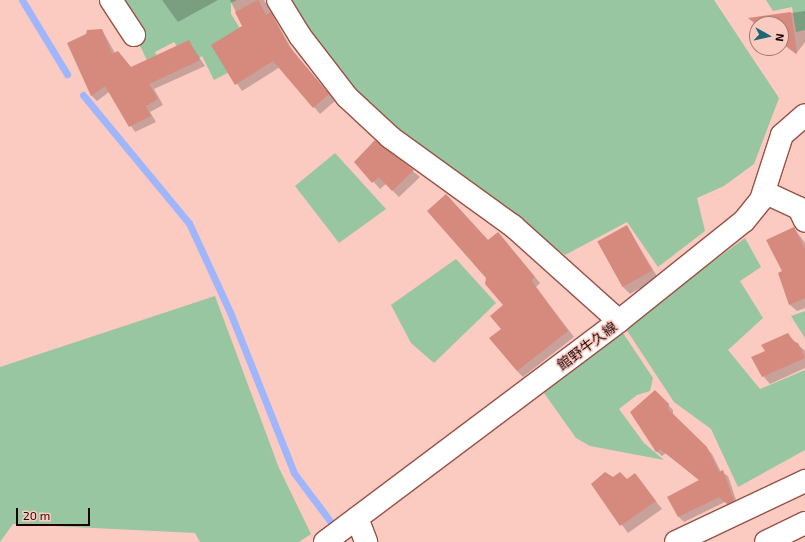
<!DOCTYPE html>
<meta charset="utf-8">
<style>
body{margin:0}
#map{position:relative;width:805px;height:542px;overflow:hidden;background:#fbcac1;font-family:"Exo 2","Noto Sans JP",sans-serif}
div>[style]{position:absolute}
.green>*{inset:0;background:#98c6a1}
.shadow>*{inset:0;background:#0003}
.stream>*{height:7px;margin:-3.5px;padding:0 3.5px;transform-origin:3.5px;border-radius:3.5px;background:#9fb6fc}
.building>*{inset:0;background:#d58a7d;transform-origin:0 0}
.roads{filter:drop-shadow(1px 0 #975246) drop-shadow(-1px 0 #975246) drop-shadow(0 1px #975246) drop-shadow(0 -1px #975246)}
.minor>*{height:22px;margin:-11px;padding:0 11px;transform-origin:11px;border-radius:11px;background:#fff}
.major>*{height:22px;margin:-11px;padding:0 11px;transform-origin:11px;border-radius:11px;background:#fff}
.highway>*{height:22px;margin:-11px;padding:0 11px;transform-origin:11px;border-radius:11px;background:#fff}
span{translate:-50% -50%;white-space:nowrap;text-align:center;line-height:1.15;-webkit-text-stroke:3px #fbcac1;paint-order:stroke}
.street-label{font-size:14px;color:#1c0302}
.north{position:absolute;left:749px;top:16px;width:40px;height:40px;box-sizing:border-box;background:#fbcac1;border:1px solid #a27a75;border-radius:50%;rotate:98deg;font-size:11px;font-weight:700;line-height:16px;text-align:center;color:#1c0302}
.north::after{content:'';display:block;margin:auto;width:14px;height:18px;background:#1e6874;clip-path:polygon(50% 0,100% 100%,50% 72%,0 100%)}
.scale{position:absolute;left:16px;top:508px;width:74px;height:18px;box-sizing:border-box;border:2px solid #1c0302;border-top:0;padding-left:5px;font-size:12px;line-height:14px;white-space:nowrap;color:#1c0302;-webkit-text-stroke:3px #fbcac1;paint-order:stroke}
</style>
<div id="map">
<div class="green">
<i style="clip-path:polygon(118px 0,237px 0,231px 3px,231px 14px,241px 30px,251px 61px,214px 80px,202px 56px,190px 65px,174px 42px,155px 52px,165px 74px,156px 79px)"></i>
<i style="clip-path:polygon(291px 0,714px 0,779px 98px,754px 164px,724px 186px,697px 198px,705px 231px,658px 267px,627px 222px,565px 255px,369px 109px,323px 57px)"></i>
<i style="clip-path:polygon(766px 0,805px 0,805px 30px,796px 32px,792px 7px,773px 11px)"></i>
<i style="clip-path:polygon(335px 153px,386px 209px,339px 243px,295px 186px)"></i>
<i style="clip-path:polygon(745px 238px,761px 267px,740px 281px,763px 318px,728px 350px,760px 389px,805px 370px,805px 450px,738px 487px,711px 429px,674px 402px,624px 326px)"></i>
<i style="clip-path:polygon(456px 259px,496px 303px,434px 363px,411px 343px,391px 305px)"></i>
<i style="clip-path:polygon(215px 296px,279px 468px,311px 534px,299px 542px,200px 542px,195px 533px,13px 524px,0 542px,0 367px)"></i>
<i style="clip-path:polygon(805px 311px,805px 338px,791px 316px)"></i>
<i style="clip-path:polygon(621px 330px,653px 378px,650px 391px,637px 395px,619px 409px,644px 443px,664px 460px,590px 446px,576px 438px,544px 393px)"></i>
</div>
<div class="shadow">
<i style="clip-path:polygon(162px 0,218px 0,178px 22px)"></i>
<i style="clip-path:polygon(230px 0,264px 0,294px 53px,335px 101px,320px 114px,280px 67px,242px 91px,212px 46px,243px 26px)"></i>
<i style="clip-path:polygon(805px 11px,805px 42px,796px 54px,781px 43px,781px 24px,757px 25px,750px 19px)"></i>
<i style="clip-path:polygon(102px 30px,115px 53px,118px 52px,131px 68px,188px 41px,205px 66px,154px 89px,163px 105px,150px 112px,156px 122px,135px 132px,109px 92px,97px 101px,92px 96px,68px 43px)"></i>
<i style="clip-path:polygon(375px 141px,420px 177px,399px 197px,386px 184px,380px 189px,356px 162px)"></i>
<i style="clip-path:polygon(627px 227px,658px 278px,630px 294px,623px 287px)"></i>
<i style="clip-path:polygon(794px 228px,805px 243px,805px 308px,797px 311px,790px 305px,779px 273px,783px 271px)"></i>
<i style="clip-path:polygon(498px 233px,540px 283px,536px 287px,574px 337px,523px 377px,517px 371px,503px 329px,505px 305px,488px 241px)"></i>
<i style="clip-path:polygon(788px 335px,805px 351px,805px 368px,770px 384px,763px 376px,766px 351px)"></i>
<i style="clip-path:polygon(655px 391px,673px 410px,673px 415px,712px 454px,721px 472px,728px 476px,738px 506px,733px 508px,725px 502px,684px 522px,678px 516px,700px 481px,666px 453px,662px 456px,656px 451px)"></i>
<i style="clip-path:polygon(635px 475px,662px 509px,628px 533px,592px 484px,627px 480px)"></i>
</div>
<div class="stream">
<i style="left:22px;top:0;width:87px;rotate:58.7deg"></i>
<i style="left:83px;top:95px;width:166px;rotate:50.4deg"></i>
<i style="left:189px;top:223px;width:98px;rotate:65.3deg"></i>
<i style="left:230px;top:312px;width:173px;rotate:68.3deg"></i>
<i style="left:294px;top:473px;width:60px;rotate:53.1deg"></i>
</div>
<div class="building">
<i style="clip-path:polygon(258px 0,266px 15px,271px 12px,288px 45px,329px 94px,313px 108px,273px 61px,235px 85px,211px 45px,242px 26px,235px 12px)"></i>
<i style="clip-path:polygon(791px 12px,797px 54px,781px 42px,781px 24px,757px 25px,748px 18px)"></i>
<i style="clip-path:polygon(102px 29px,112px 54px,118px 51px,131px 67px,189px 40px,200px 60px,149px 84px,158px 99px,146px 106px,151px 116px,129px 127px,105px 86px,91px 96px,67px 43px,86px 34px,87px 30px)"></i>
<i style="clip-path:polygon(375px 140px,414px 170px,392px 191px,379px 177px,372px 183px,354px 162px)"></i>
<i style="clip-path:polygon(446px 194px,488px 240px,498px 232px,535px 277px,531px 280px,568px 331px,517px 371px,489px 338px,501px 329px,490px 316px,503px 305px,485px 284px,486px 278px,427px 211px)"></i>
<i style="left:627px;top:225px;width:52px;height:34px;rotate:61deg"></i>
<i style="clip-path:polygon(794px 227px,805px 250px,805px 298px,789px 305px,778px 273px,782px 271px,766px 240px)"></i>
<i style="clip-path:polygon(788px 333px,794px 342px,798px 343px,805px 358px,762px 377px,751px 357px,765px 351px,761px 345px)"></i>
<i style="clip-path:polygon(655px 390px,669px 404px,668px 409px,707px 447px,719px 472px,723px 470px,734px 501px,727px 504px,719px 497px,678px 517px,667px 497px,699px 480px,660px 449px,656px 452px,630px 412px)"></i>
<i style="clip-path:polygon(605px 472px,613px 477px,620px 472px,627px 479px,635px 473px,656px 501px,620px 526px,591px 484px)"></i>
</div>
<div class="roads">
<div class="minor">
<i style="left:111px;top:0;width:42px;rotate:56.7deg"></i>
<i style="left:278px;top:0;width:42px;rotate:58.6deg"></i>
<i style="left:300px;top:36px;width:77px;rotate:52.4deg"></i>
<i style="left:347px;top:97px;width:59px;rotate:42.9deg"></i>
<i style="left:390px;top:137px;width:152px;rotate:35.9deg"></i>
<i style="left:513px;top:226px;width:142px;rotate:41.9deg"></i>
<i style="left:764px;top:192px;width:38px;rotate:25deg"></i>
<i style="left:799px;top:208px;width:14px;rotate:65deg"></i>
<i style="left:357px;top:518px;width:26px;rotate:69deg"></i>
<i style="left:676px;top:542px;width:143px;rotate:-25.3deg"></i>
</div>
<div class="major">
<i style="left:325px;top:542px;width:368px;rotate:-36.9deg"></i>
<i style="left:619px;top:321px;width:160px;rotate:-38.7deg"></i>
<i style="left:744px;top:221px;width:27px;rotate:-51deg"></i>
<i style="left:761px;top:200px;width:68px;rotate:-72.1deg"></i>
<i style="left:782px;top:135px;width:30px;rotate:-41deg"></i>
</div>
<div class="highway">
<i style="left:766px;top:542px;width:43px;rotate:-26deg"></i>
</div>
</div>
<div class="street-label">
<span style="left:587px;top:346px;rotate:-37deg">館野牛久線</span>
</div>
<div class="north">N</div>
<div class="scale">20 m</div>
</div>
